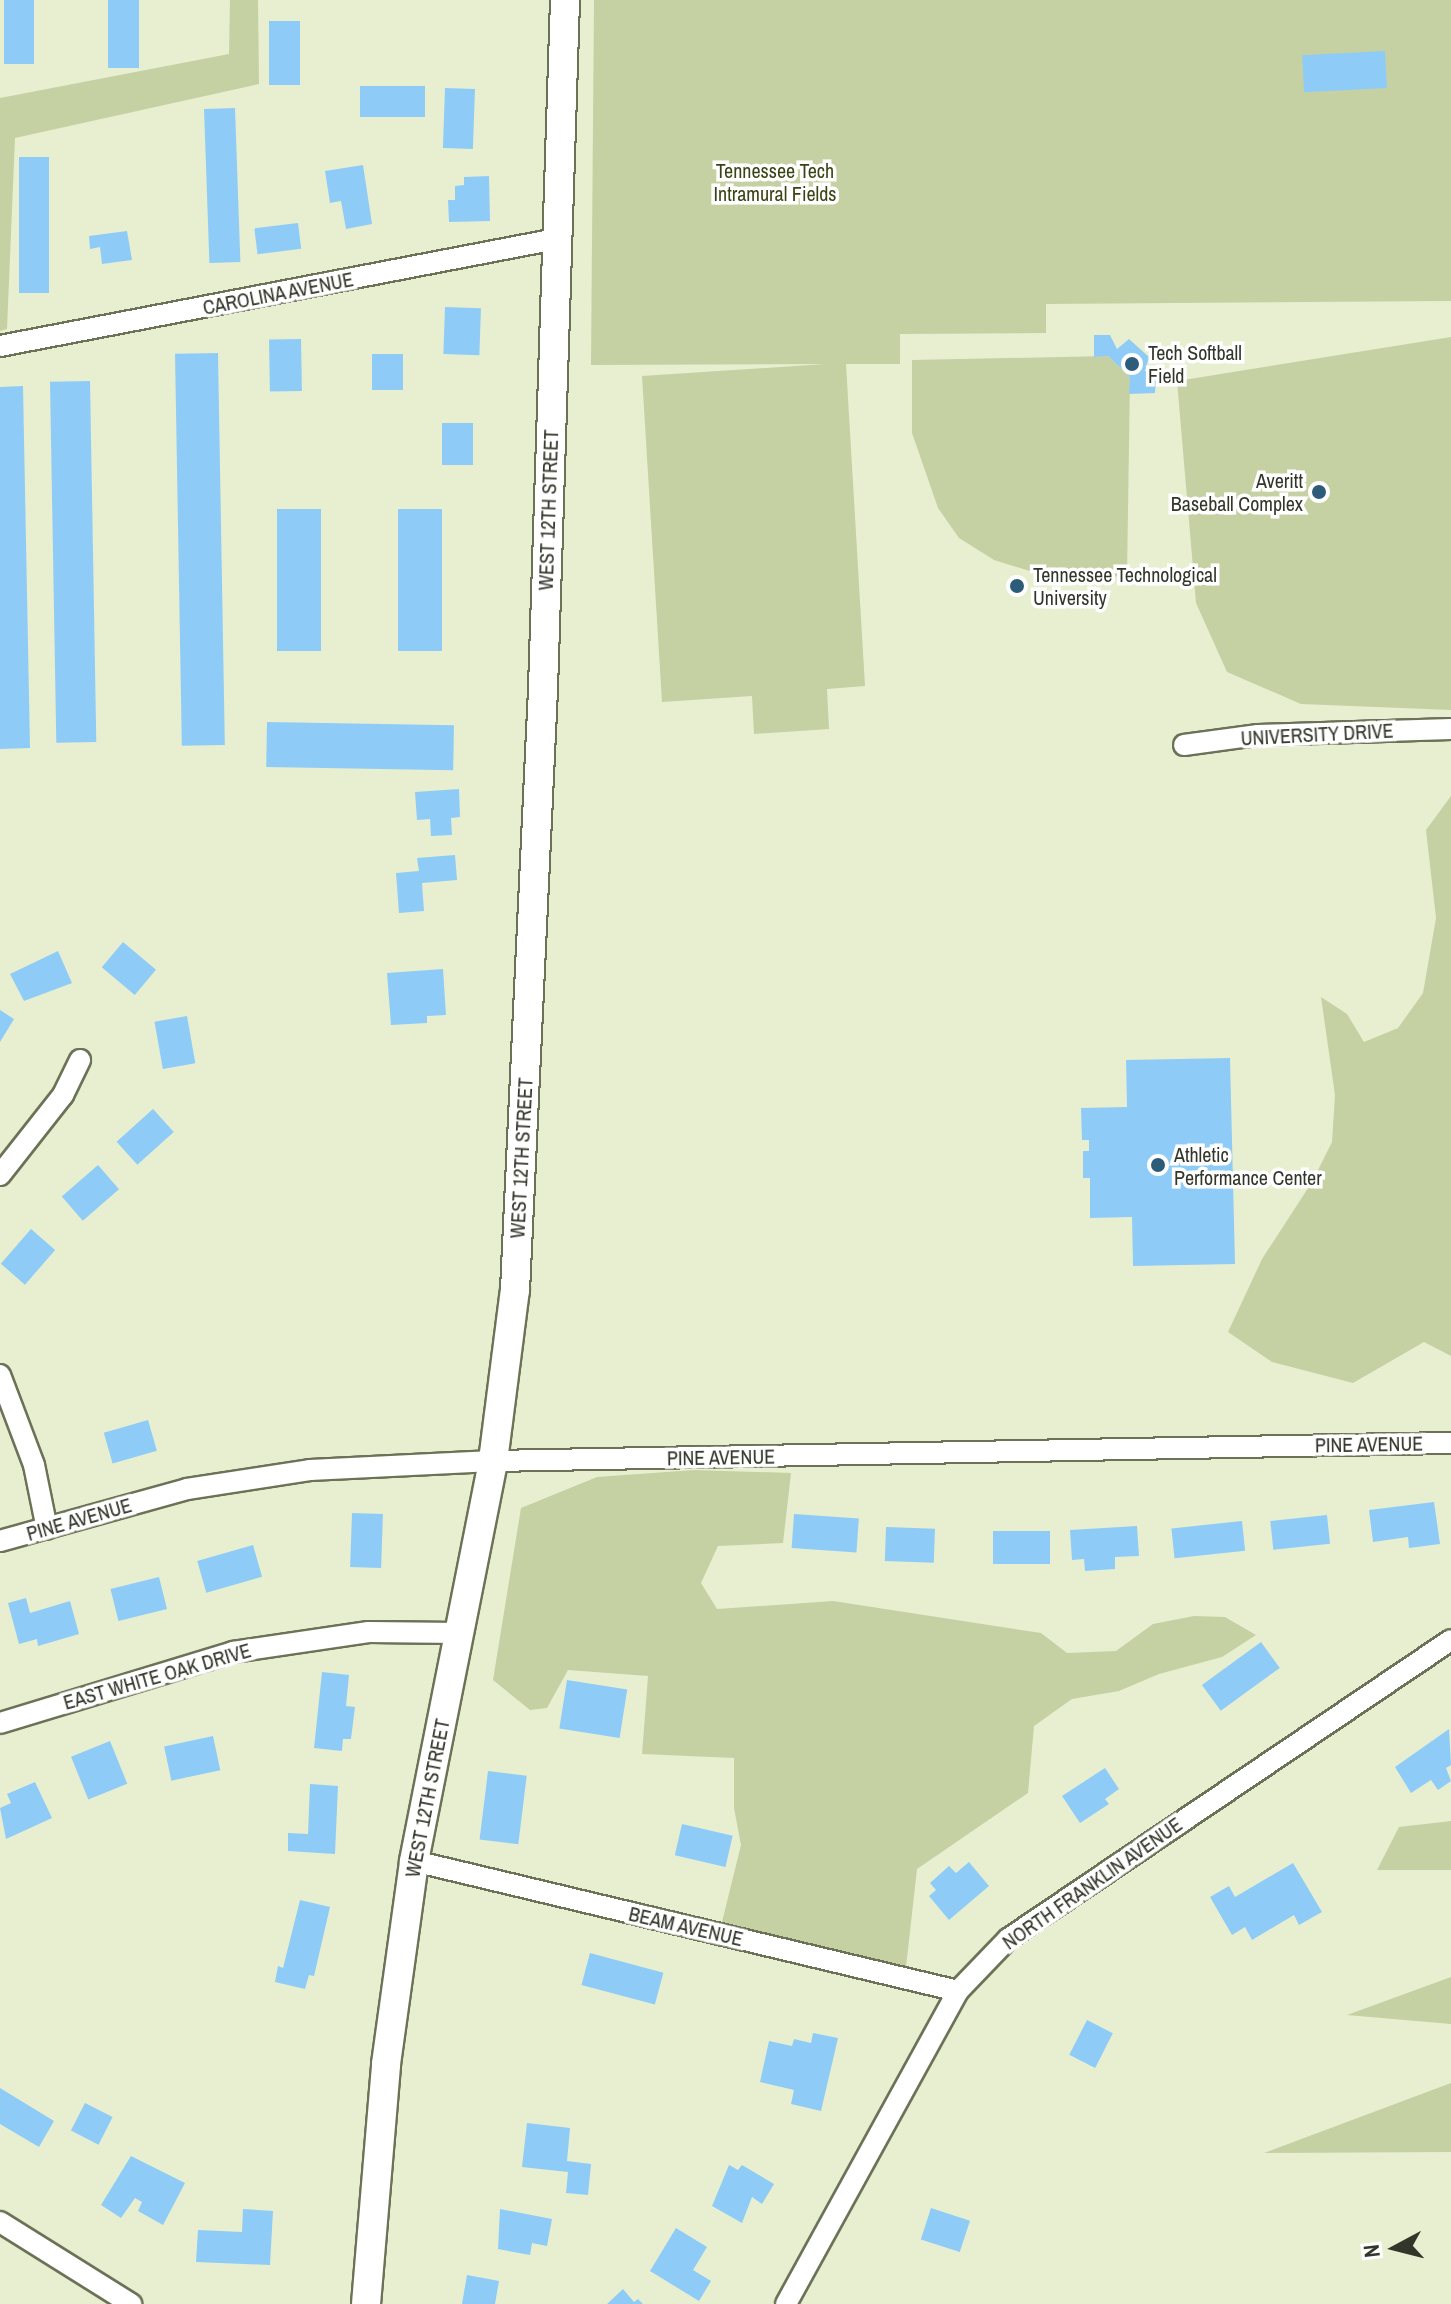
<!DOCTYPE html>
<style>
body{margin:0}
#map{position:relative;width:1451px;height:2304px;overflow:hidden;background:#e7efd0;font-family:"Archivo Narrow",sans-serif}
div>[style]{position:absolute}
.green>*{inset:0;background:#c5d1a3}
.building>*{inset:0;background:#8eccf7;transform-origin:0 0}
.roads{filter:drop-shadow(2px 0 #6c7257) drop-shadow(-2px 0 #6c7257) drop-shadow(0 2px #6c7257) drop-shadow(0 -2px #6c7257)}
.street>*{height:20px;margin:-10px;padding:0 10px;transform-origin:10px;border-radius:10px;background:#fff}
.secondary>*{height:28px;margin:-14px;padding:0 14px;transform-origin:14px;border-radius:14px;background:#fff}
.dots>*{width:22px;height:22px;translate:-50% -50%;box-sizing:border-box;border:4px solid #fff;border-radius:50%}
span{translate:-50% -50%;white-space:nowrap;text-align:center;line-height:1.15;-webkit-text-stroke:7px #fff;paint-order:stroke}
.park-label{font-size:20px;color:#3a4313}
.street-label{font-size:20px;color:#323529}
.poi-label{font-size:20px;color:#323529}
.left{translate:0 -50%;text-align:left}
.right{translate:-100% -50%;text-align:right}
.north{position:absolute;left:1355px;top:2208px;width:80px;height:80px;-webkit-text-stroke:6px #fff;paint-order:stroke;rotate:263deg;font-size:22px;font-weight:700;line-height:32px;text-align:center;color:#323529}
.north::after{content:'';display:block;margin:auto;width:28px;height:36px;background:#323529;clip-path:polygon(50% 0,100% 100%,50% 72%,0 100%)}
</style>
<div id="map">
<div class="green">
<i style="clip-path:polygon(230px 0,258px 0,259px 84px,15px 138px,7px 329px,0 331px,0 98px,229px 54px)"></i>
<i style="clip-path:polygon(594px 0,1451px 0,1451px 301px,1046px 304px,1046px 333px,900px 334px,900px 364px,846px 364px,865px 686px,827px 689px,829px 729px,754px 734px,752px 696px,662px 702px,642px 376px,825px 364px,591px 365px)"></i>
<i style="clip-path:polygon(1451px 337px,1451px 710px,1301px 704px,1227px 672px,1196px 603px,1177px 381px)"></i>
<i style="clip-path:polygon(1108px 356px,1130px 377px,1127px 577px,1033px 572px,994px 560px,959px 538px,938px 508px,912px 433px,912px 360px)"></i>
<i style="clip-path:polygon(1451px 796px,1451px 1356px,1424px 1342px,1353px 1383px,1272px 1362px,1228px 1332px,1262px 1259px,1312px 1182px,1332px 1142px,1335px 1095px,1321px 997px,1347px 1014px,1364px 1042px,1398px 1028px,1423px 993px,1436px 918px,1426px 830px)"></i>
<i style="clip-path:polygon(694px 1470px,791px 1473px,783px 1543px,718px 1546px,701px 1583px,717px 1609px,833px 1601px,1041px 1633px,1067px 1653px,1116px 1651px,1153px 1624px,1194px 1616px,1225px 1617px,1256px 1635px,1222px 1657px,1159px 1674px,1119px 1691px,1072px 1699px,1034px 1726px,1028px 1793px,917px 1869px,906px 1967px,721px 1926px,741px 1845px,734px 1808px,734px 1758px,642px 1754px,648px 1676px,568px 1670px,547px 1708px,530px 1710px,493px 1680px,521px 1508px,597px 1477px)"></i>
<i style="clip-path:polygon(1451px 1821px,1451px 1870px,1377px 1870px,1399px 1827px)"></i>
<i style="clip-path:polygon(1451px 1977px,1451px 2024px,1347px 2015px)"></i>
<i style="clip-path:polygon(1451px 2083px,1451px 2152px,1264px 2153px)"></i>
</div>
<div class="building">
<i style="left:4px;top:0;width:30px;height:64px"></i>
<i style="left:108px;top:0;width:31px;height:68px"></i>
<i style="left:269px;top:21px;width:31px;height:64px"></i>
<i style="left:1385px;top:51px;width:37px;height:83px;rotate:87deg"></i>
<i style="left:360px;top:86px;width:65px;height:31px"></i>
<i style="left:445px;top:88px;width:30px;height:60px;rotate:2deg"></i>
<i style="left:235px;top:108px;width:154px;height:31px;rotate:88deg"></i>
<i style="left:19px;top:157px;width:30px;height:136px"></i>
<i style="clip-path:polygon(363px 165px,372px 224px,346px 229px,341px 201px,330px 203px,325px 171px)"></i>
<i style="clip-path:polygon(489px 176px,490px 221px,449px 222px,448px 200px,455px 200px,455px 186px,464px 185px,464px 177px)"></i>
<i style="left:298px;top:223px;width:26px;height:44px;rotate:83deg"></i>
<i style="clip-path:polygon(127px 231px,132px 260px,102px 264px,100px 247px,90px 249px,89px 236px)"></i>
<i style="left:445px;top:307px;width:36px;height:47px;rotate:2deg"></i>
<i style="clip-path:polygon(1094px 335px,1110px 335px,1117px 349px,1129px 339px,1149px 357px,1145px 371px,1156px 373px,1155px 393px,1129px 394px,1130px 377px,1108px 356px,1094px 357px)"></i>
<i style="left:301px;top:339px;width:52px;height:32px;rotate:89deg"></i>
<i style="left:218px;top:353px;width:392px;height:43px;rotate:89deg"></i>
<i style="left:372px;top:354px;width:31px;height:36px"></i>
<i style="left:90px;top:381px;width:361px;height:40px;rotate:89deg"></i>
<i style="clip-path:polygon(23px 386px,30px 748px,0 749px,0 387px)"></i>
<i style="left:442px;top:423px;width:31px;height:42px"></i>
<i style="left:277px;top:509px;width:44px;height:142px"></i>
<i style="left:398px;top:509px;width:44px;height:142px"></i>
<i style="left:267px;top:722px;width:187px;height:45px;rotate:1deg"></i>
<i style="clip-path:polygon(459px 789px,460px 817px,451px 818px,452px 835px,431px 836px,430px 819px,417px 820px,415px 792px)"></i>
<i style="clip-path:polygon(455px 855px,457px 880px,422px 883px,424px 911px,399px 913px,396px 873px,419px 871px,417px 858px)"></i>
<i style="left:123px;top:942px;width:43px;height:33px;rotate:40deg"></i>
<i style="clip-path:polygon(58px 951px,72px 983px,24px 1001px,10px 974px)"></i>
<i style="clip-path:polygon(443px 969px,446px 1015px,427px 1016px,427px 1023px,391px 1025px,387px 973px)"></i>
<i style="clip-path:polygon(0 1010px,14px 1019px,0 1042px)"></i>
<i style="left:187px;top:1016px;width:48px;height:33px;rotate:80deg"></i>
<i style="clip-path:polygon(1230px 1058px,1235px 1264px,1133px 1266px,1132px 1217px,1090px 1218px,1090px 1178px,1083px 1178px,1083px 1151px,1089px 1151px,1089px 1140px,1082px 1140px,1081px 1108px,1127px 1107px,1126px 1060px)"></i>
<i style="left:153px;top:1109px;width:31px;height:49px;rotate:48deg"></i>
<i style="left:98px;top:1165px;width:32px;height:48px;rotate:49deg"></i>
<i style="left:31px;top:1229px;width:32px;height:46px;rotate:41deg"></i>
<i style="left:148px;top:1420px;width:32px;height:46px;rotate:74deg"></i>
<i style="clip-path:polygon(1434px 1502px,1440px 1544px,1409px 1548px,1408px 1537px,1373px 1542px,1369px 1510px)"></i>
<i style="left:352px;top:1513px;width:31px;height:54px;rotate:2deg"></i>
<i style="left:794px;top:1514px;width:65px;height:34px;rotate:4deg"></i>
<i style="left:1327px;top:1515px;width:29px;height:57px;rotate:84deg"></i>
<i style="left:1242px;top:1521px;width:30px;height:71px;rotate:84deg"></i>
<i style="clip-path:polygon(1137px 1526px,1139px 1556px,1115px 1557px,1115px 1569px,1085px 1571px,1084px 1559px,1072px 1560px,1070px 1530px)"></i>
<i style="left:886px;top:1527px;width:49px;height:34px;rotate:2deg"></i>
<i style="left:993px;top:1531px;width:57px;height:33px"></i>
<i style="left:253px;top:1545px;width:33px;height:58px;rotate:74deg"></i>
<i style="left:159px;top:1577px;width:33px;height:50px;rotate:76deg"></i>
<i style="clip-path:polygon(26px 1598px,30px 1613px,70px 1601px,79px 1634px,38px 1646px,37px 1639px,19px 1644px,8px 1603px)"></i>
<i style="left:1261px;top:1642px;width:32px;height:73px;rotate:54deg"></i>
<i style="clip-path:polygon(322px 1672px,349px 1675px,346px 1706px,355px 1707px,351px 1739px,343px 1739px,342px 1751px,314px 1748px)"></i>
<i style="left:567px;top:1680px;width:61px;height:49px;rotate:9deg"></i>
<i style="clip-path:polygon(1449px 1729px,1451px 1765px,1446px 1768px,1451px 1781px,1438px 1790px,1431px 1780px,1411px 1793px,1395px 1767px)"></i>
<i style="left:213px;top:1736px;width:35px;height:50px;rotate:78deg"></i>
<i style="left:110px;top:1741px;width:46px;height:42px;rotate:68deg"></i>
<i style="clip-path:polygon(1105px 1768px,1119px 1789px,1105px 1799px,1109px 1804px,1080px 1823px,1062px 1796px)"></i>
<i style="left:488px;top:1771px;width:39px;height:69px;rotate:7deg"></i>
<i style="clip-path:polygon(35px 1782px,52px 1818px,6px 1839px,0 1808px,11px 1803px,7px 1794px)"></i>
<i style="clip-path:polygon(310px 1784px,338px 1786px,335px 1854px,288px 1851px,288px 1833px,308px 1834px)"></i>
<i style="left:682px;top:1824px;width:52px;height:32px;rotate:13deg"></i>
<i style="clip-path:polygon(969px 1862px,989px 1886px,949px 1920px,929px 1896px,936px 1890px,930px 1883px,949px 1866px,956px 1873px)"></i>
<i style="clip-path:polygon(1293px 1863px,1322px 1912px,1299px 1925px,1294px 1915px,1252px 1940px,1245px 1927px,1232px 1935px,1210px 1897px,1229px 1886px,1235px 1897px)"></i>
<i style="clip-path:polygon(300px 1900px,330px 1907px,314px 1976px,309px 1975px,305px 1989px,275px 1982px,278px 1966px,283px 1968px)"></i>
<i style="left:590px;top:1953px;width:76px;height:33px;rotate:15deg"></i>
<i style="left:1087px;top:2020px;width:29px;height:39px;rotate:27deg"></i>
<i style="clip-path:polygon(813px 2033px,838px 2038px,821px 2111px,791px 2104px,794px 2090px,760px 2082px,769px 2041px,792px 2046px,794px 2039px,811px 2043px)"></i>
<i style="clip-path:polygon(0 2088px,54px 2121px,39px 2147px,0 2124px)"></i>
<i style="left:85px;top:2103px;width:31px;height:31px;rotate:27deg"></i>
<i style="clip-path:polygon(527px 2123px,570px 2128px,567px 2161px,591px 2164px,588px 2195px,566px 2193px,568px 2172px,522px 2167px)"></i>
<i style="clip-path:polygon(131px 2156px,185px 2183px,163px 2225px,138px 2211px,142px 2202px,135px 2198px,121px 2218px,101px 2205px)"></i>
<i style="clip-path:polygon(729px 2165px,738px 2170px,742px 2165px,774px 2184px,762px 2204px,752px 2197px,742px 2223px,712px 2206px)"></i>
<i style="left:931px;top:2208px;width:41px;height:33px;rotate:18deg"></i>
<i style="clip-path:polygon(243px 2209px,273px 2211px,270px 2265px,196px 2262px,198px 2230px,242px 2232px)"></i>
<i style="clip-path:polygon(500px 2209px,552px 2219px,547px 2246px,532px 2243px,530px 2255px,498px 2249px)"></i>
<i style="clip-path:polygon(676px 2228px,707px 2247px,693px 2270px,711px 2281px,699px 2301px,650px 2271px)"></i>
<i style="clip-path:polygon(467px 2275px,499px 2281px,495px 2304px,462px 2304px)"></i>
<i style="clip-path:polygon(623px 2289px,634px 2302px,638px 2299px,643px 2304px,607px 2304px)"></i>
</div>
<div class="roads">
<div class="street">
<i style="left:0;top:346px;width:566px;rotate:-10.89deg"></i>
<i style="left:1184px;top:745px;width:75px;rotate:-7.7deg"></i>
<i style="left:1258px;top:735px;width:193px;rotate:-1.8deg"></i>
<i style="left:0;top:1175px;width:102px;rotate:-51.8deg"></i>
<i style="left:63px;top:1095px;width:39px;rotate:-64deg"></i>
<i style="left:0;top:1375px;width:96px;rotate:69.3deg"></i>
<i style="left:34px;top:1465px;width:65px;rotate:78.5deg"></i>
<i style="left:0;top:1541px;width:194px;rotate:-15.5deg"></i>
<i style="left:187px;top:1489px;width:124px;rotate:-8.8deg"></i>
<i style="left:310px;top:1470px;width:183px;rotate:-2.8deg"></i>
<i style="left:493px;top:1461px;width:958px;rotate:-1.08deg"></i>
<i style="left:0;top:1723px;width:244px;rotate:-16.9deg"></i>
<i style="left:233px;top:1652px;width:137px;rotate:-8.4deg"></i>
<i style="left:369px;top:1632px;width:90px;rotate:0.6deg"></i>
<i style="left:414px;top:1861px;width:559px;rotate:13.44deg"></i>
<i style="left:0;top:2222px;width:155px;rotate:32deg"></i>
<i style="left:786px;top:2304px;width:357px;rotate:-61.2deg"></i>
<i style="left:958px;top:1991px;width:72px;rotate:-46.1deg"></i>
<i style="left:1008px;top:1939px;width:534px;rotate:-34.02deg"></i>
</div>
<div class="secondary">
<i style="left:366px;top:2304px;width:241px;rotate:-85.2deg"></i>
<i style="left:386px;top:2064px;width:205px;rotate:-82.1deg"></i>
<i style="left:414px;top:1861px;width:408px;rotate:-78.8deg"></i>
<i style="left:493px;top:1461px;width:172px;rotate:-82.7deg"></i>
<i style="left:515px;top:1290px;width:602px;rotate:-87.33deg"></i>
<i style="left:543px;top:689px;width:689px;rotate:-88.17deg"></i>
</div>
</div>
<div class="dots">
<i style="left:1132px;top:364px;background:#2d5c7a"></i>
<i style="left:1319px;top:492px;background:#2d5c7a"></i>
<i style="left:1017px;top:586px;background:#2d5c7a"></i>
<i style="left:1158px;top:1165px;background:#2d5c7a"></i>
</div>
<div class="park-label">
<span style="left:775px;top:182px">Tennessee Tech<br>Intramural Fields</span>
</div>
<div class="street-label">
<span style="left:278px;top:293px;rotate:-11deg">CAROLINA AVENUE</span>
<span style="left:548px;top:510px;rotate:-88deg">WEST 12TH STREET</span>
<span style="left:1317px;top:734px;rotate:-3deg">UNIVERSITY DRIVE</span>
<span style="left:521px;top:1158px;rotate:-87deg">WEST 12TH STREET</span>
<span style="left:1369px;top:1444px;rotate:-1deg">PINE AVENUE</span>
<span style="left:721px;top:1457px;rotate:-1deg">PINE AVENUE</span>
<span style="left:79px;top:1519px;rotate:-16deg">PINE AVENUE</span>
<span style="left:157px;top:1676px;rotate:-16deg">EAST WHITE OAK DRIVE</span>
<span style="left:427px;top:1798px;rotate:-79deg">WEST 12TH STREET</span>
<span style="left:1092px;top:1883px;rotate:-35deg">NORTH FRANKLIN AVENUE</span>
<span style="left:686px;top:1926px;rotate:13deg">BEAM AVENUE</span>
</div>
<div class="poi-label">
<span class="left" style="left:1148px;top:364px">Tech Softball<br>Field</span>
<span class="right" style="left:1303px;top:492px">Averitt<br>Baseball Complex</span>
<span class="left" style="left:1033px;top:586px">Tennessee Technological<br>University</span>
<span class="left" style="left:1174px;top:1166px">Athletic<br>Performance Center</span>
</div>
<div class="north">N</div>
</div>
